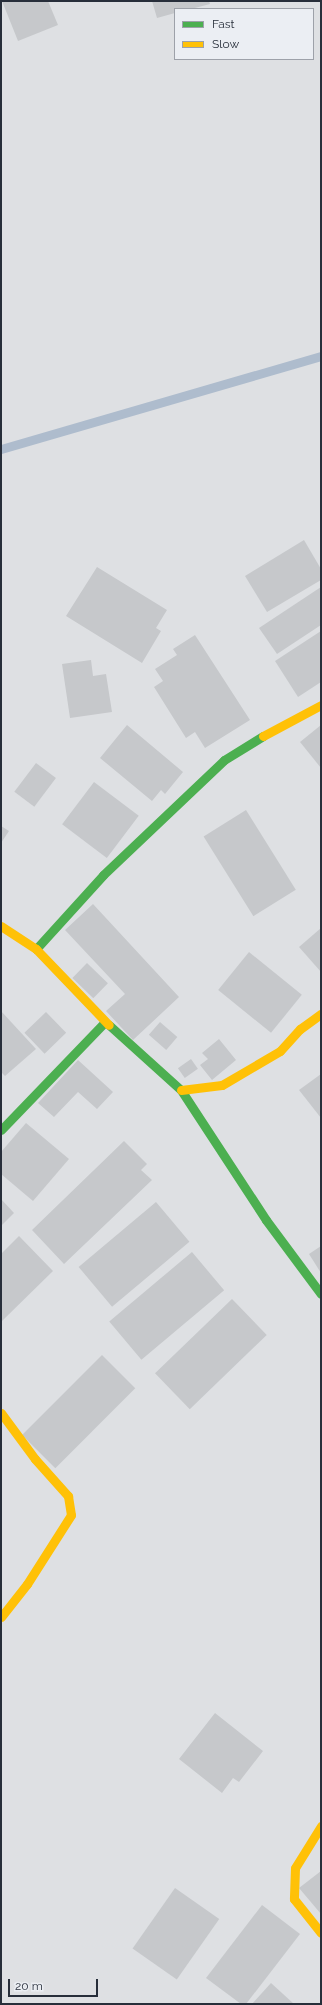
<!DOCTYPE html>
<style>
body{margin:0}
#map{position:relative;width:322px;height:2005px;overflow:hidden;background:#dee0e3;font-family:Raleway,sans-serif}
div>[style]{position:absolute}
.stream>*{height:9px;margin:-4.5px;padding:0 4.5px;transform-origin:4.5px;border-radius:4.5px;background:#aebccd}
.building>*{inset:0;background:#c6c8cb;transform-origin:0 0}
.fast>*{height:9px;margin:-4.5px;padding:0 4.5px;transform-origin:4.5px;border-radius:4.5px;background:#4caf50}
.slow>*{height:9px;margin:-4.5px;padding:0 4.5px;transform-origin:4.5px;border-radius:4.5px;background:#ffc107}
span{translate:-50% -50%;white-space:nowrap;text-align:center;line-height:1.15;-webkit-text-stroke:3px #ebeef3;paint-order:stroke}
.frame{position:absolute;inset:0;border:2px solid #272e3a;pointer-events:none}
.legend{position:absolute;left:174px;top:8px;width:140px;height:52px;box-sizing:border-box;background:#ebeef3;border:1px solid #9da1a9;margin:0;padding:5px 7px;list-style:none;font-size:12px;color:#272e3a}
.legend li{display:flex;align-items:center;gap:8px;height:20px}
.legend b{width:20px;border:1px solid #9da1a9}
.scale{position:absolute;left:8px;top:1979px;width:90px;height:18px;box-sizing:border-box;border:2px solid #272e3a;border-top:0;padding-left:5px;font-size:12px;line-height:14px;white-space:nowrap;color:#272e3a;-webkit-text-stroke:3px #ebeef3;paint-order:stroke}
</style>
<div id="map">
<div class="stream">
<i style="left:1px;top:449px;width:333px;rotate:-16.2deg"></i>
</div>
<div class="building">
<i style="clip-path:polygon(2px 1px,48px 1px,58px 25px,18px 41px)"></i>
<i style="clip-path:polygon(152px 1px,209px 1px,210px 4px,191px 9px,175px 9px,175px 13px,157px 18px)"></i>
<i style="clip-path:polygon(304px 540px,321px 569px,321px 580px,267px 612px,245px 576px)"></i>
<i style="clip-path:polygon(97px 567px,167px 610px,156px 628px,161px 631px,142px 663px,66px 616px)"></i>
<i style="clip-path:polygon(321px 587px,321px 625px,277px 654px,259px 628px)"></i>
<i style="clip-path:polygon(321px 631px,321px 682px,298px 697px,275px 661px)"></i>
<i style="clip-path:polygon(195px 635px,250px 720px,205px 748px,195px 732px,186px 738px,154px 687px,163px 681px,155px 669px,177px 655px,173px 649px)"></i>
<i style="clip-path:polygon(91px 660px,93px 676px,106px 674px,112px 712px,70px 718px,62px 664px)"></i>
<i style="clip-path:polygon(127px 725px,183px 772px,165px 794px,161px 790px,152px 801px,100px 758px)"></i>
<i style="clip-path:polygon(321px 725px,321px 768px,300px 742px)"></i>
<i style="left:36px;top:763px;width:25px;height:36px;rotate:37deg"></i>
<i style="left:94px;top:782px;width:56px;height:53px;rotate:37deg"></i>
<i style="left:246px;top:810px;width:94px;height:50px;rotate:58deg"></i>
<i style="clip-path:polygon(1px 826px,9px 831px,1px 843px)"></i>
<i style="clip-path:polygon(93px 904px,179px 997px,133px 1040px,106px 1011px,125px 994px,65px 930px)"></i>
<i style="clip-path:polygon(321px 928px,321px 972px,299px 947px)"></i>
<i style="left:249px;top:952px;width:68px;height:49px;rotate:39deg"></i>
<i style="left:87px;top:963px;width:29px;height:21px;rotate:44deg"></i>
<i style="clip-path:polygon(1px 1011px,36px 1049px,5px 1076px,1px 1072px)"></i>
<i style="left:46px;top:1012px;width:29px;height:30px;rotate:46deg"></i>
<i style="left:160px;top:1022px;width:23px;height:17px;rotate:41deg"></i>
<i style="clip-path:polygon(219px 1039px,236px 1060px,212px 1080px,200px 1065px,208px 1059px,202px 1053px)"></i>
<i style="left:191px;top:1059px;width:12px;height:16px;rotate:55deg"></i>
<i style="clip-path:polygon(78px 1060px,113px 1092px,97px 1109px,78px 1092px,54px 1117px,38px 1103px)"></i>
<i style="clip-path:polygon(321px 1074px,321px 1118px,299px 1090px)"></i>
<i style="clip-path:polygon(26px 1123px,69px 1159px,33px 1201px,1px 1174px,1px 1152px)"></i>
<i style="clip-path:polygon(124px 1141px,147px 1164px,141px 1170px,152px 1180px,64px 1264px,32px 1230px)"></i>
<i style="clip-path:polygon(1px 1199px,14px 1213px,1px 1226px)"></i>
<i style="left:156px;top:1202px;width:52px;height:101px;rotate:50deg"></i>
<i style="clip-path:polygon(19px 1236px,53px 1271px,1px 1322px,1px 1254px)"></i>
<i style="clip-path:polygon(321px 1246px,321px 1273px,309px 1254px)"></i>
<i style="left:192px;top:1252px;width:50px;height:108px;rotate:50deg"></i>
<i style="left:232px;top:1299px;width:50px;height:107px;rotate:46deg"></i>
<i style="left:102px;top:1355px;width:47px;height:113px;rotate:45deg"></i>
<i style="clip-path:polygon(215px 1713px,263px 1751px,239px 1782px,233px 1778px,222px 1793px,179px 1759px)"></i>
<i style="clip-path:polygon(321px 1871px,321px 1914px,299px 1888px)"></i>
<i style="left:175px;top:1888px;width:54px;height:74px;rotate:35deg"></i>
<i style="clip-path:polygon(262px 1905px,300px 1934px,246px 2004px,241px 2004px,206px 1978px)"></i>
<i style="clip-path:polygon(271px 1983px,294px 2004px,252px 2004px)"></i>
</div>
<div class="fast">
<i style="left:36px;top:949px;width:100px;rotate:-47.8deg"></i>
<i style="left:103px;top:875px;width:167px;rotate:-43.5deg"></i>
<i style="left:224px;top:760px;width:46px;rotate:-31.6deg"></i>
<i style="left:109px;top:1025px;width:97px;rotate:42.1deg"></i>
<i style="left:181px;top:1090px;width:155px;rotate:56.8deg"></i>
<i style="left:266px;top:1220px;width:92px;rotate:53.4deg"></i>
<i style="left:1px;top:1130px;width:150px;rotate:-46.1deg"></i>
</div>
<div class="slow">
<i style="left:263px;top:736px;width:66px;rotate:-28.1deg"></i>
<i style="left:1px;top:926px;width:42px;rotate:33.3deg"></i>
<i style="left:36px;top:949px;width:105px;rotate:46.2deg"></i>
<i style="left:181px;top:1090px;width:41px;rotate:-7deg"></i>
<i style="left:222px;top:1085px;width:67px;rotate:-30.4deg"></i>
<i style="left:280px;top:1051px;width:30px;rotate:-48deg"></i>
<i style="left:300px;top:1029px;width:26px;rotate:-36deg"></i>
<i style="left:1px;top:1413px;width:57px;rotate:53.5deg"></i>
<i style="left:35px;top:1459px;width:50px;rotate:48.3deg"></i>
<i style="left:68px;top:1496px;width:19px;rotate:81deg"></i>
<i style="left:71px;top:1515px;width:82px;rotate:122.5deg"></i>
<i style="left:27px;top:1584px;width:42px;rotate:128.2deg"></i>
<i style="left:321px;top:1826px;width:49px;rotate:121.8deg"></i>
<i style="left:295px;top:1868px;width:31px;rotate:92deg"></i>
<i style="left:294px;top:1899px;width:43px;rotate:51.5deg"></i>
</div>
<div class="frame"></div>
<ul class="legend">
<li><b style="height:5px;background:#4caf50"></b>Fast</li>
<li><b style="height:5px;background:#ffc107"></b>Slow</li>
</ul>
<div class="scale">20 m</div>
</div>
